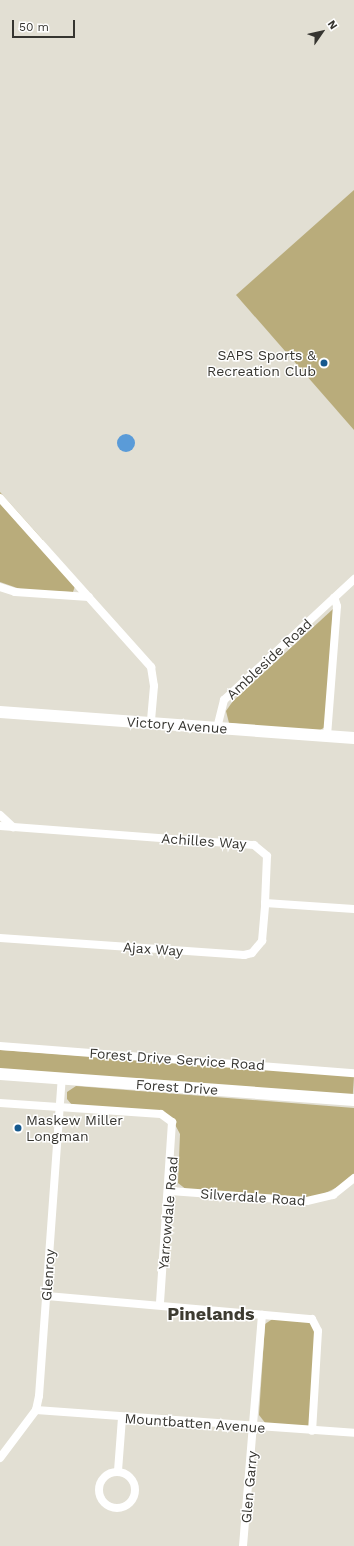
<!DOCTYPE html>
<style>
body{margin:0}
#map{position:relative;width:354px;height:1546px;overflow:hidden;background:#e2dfd3;font-family:"Work Sans",sans-serif}
div>[style]{position:absolute}
.green>*{inset:0;background:#b9ac7b;transform-origin:0 0}
.water>*{inset:0;background:#5a9bd8}
.round{border-radius:50%}
.street>*{height:8px;margin:-4px;padding:0 4px;transform-origin:4px;border-radius:4px;background:#fff}
.street>.ring{margin:-4px;padding:0;box-sizing:content-box;background:none;border:8px solid #fff;border-radius:50%}
.secondary>*{height:12px;margin:-6px;padding:0 6px;transform-origin:6px;border-radius:6px;background:#fff}
.dots>*{width:11px;height:11px;translate:-50% -50%;box-sizing:border-box;border:2px solid #fff;border-radius:50%}
span{translate:-50% -50%;white-space:nowrap;text-align:center;line-height:1.15;-webkit-text-stroke:3px #fff;paint-order:stroke}
.poi-label{font-size:14px;color:#363530}
.right{translate:-100% -50%;text-align:right}
.left{translate:0 -50%;text-align:left}
.street-label{font-size:14px;color:#363530}
.district-label{font-size:18px;color:#3d3b31;font-weight:700}
.north{position:absolute;left:302px;top:12px;width:40px;height:40px;-webkit-text-stroke:3px #fff;paint-order:stroke;rotate:56deg;font-size:11px;font-weight:700;line-height:16px;text-align:center;color:#363530}
.north::after{content:'';display:block;margin:auto;width:14px;height:18px;background:#363530;clip-path:polygon(50% 0,100% 100%,50% 72%,0 100%)}
.scale{position:absolute;left:12px;top:20px;width:63px;height:18px;box-sizing:border-box;border:2px solid #363530;border-top:0;padding-left:5px;font-size:12px;line-height:14px;white-space:nowrap;color:#363530;-webkit-text-stroke:3px #fff;paint-order:stroke}
</style>
<div id="map">
<div class="green">
<i style="clip-path:polygon(354px 190px,354px 430px,236px 295px)"></i>
<i style="clip-path:polygon(0 492px,43px 540px,40px 546px,75px 586px,73px 592px,23px 590px,0 582px)"></i>
<i style="clip-path:polygon(333px 609px,325px 727px,317px 732px,229px 723px,226px 711px,233px 701px)"></i>
<i style="left:0;top:1050px;width:355px;height:20px;rotate:4deg"></i>
<i style="clip-path:polygon(76px 1086px,354px 1108px,354px 1179px,315px 1198px,187px 1190px,178px 1183px,180px 1134px,171px 1117px,72px 1105px,67px 1099px,67px 1092px)"></i>
<i style="clip-path:polygon(274px 1318px,309px 1321px,316px 1331px,309px 1426px,266px 1424px,259px 1415px,265px 1324px)"></i>
</div>
<div class="water">
<i class="round" style="left:117px;top:434px;width:18px;height:18px"></i>
</div>
<div class="street">
<i style="left:0;top:498px;width:227px;rotate:48.2deg"></i>
<i style="left:151px;top:667px;width:19px;rotate:81deg"></i>
<i style="left:154px;top:686px;width:37px;rotate:95deg"></i>
<i style="left:0;top:587px;width:16px;rotate:18deg"></i>
<i style="left:15px;top:592px;width:74px;rotate:3.9deg"></i>
<i style="left:217px;top:728px;width:29px;rotate:-76deg"></i>
<i style="left:224px;top:700px;width:178px;rotate:-42.9deg"></i>
<i style="left:327px;top:736px;width:130px;rotate:-85.6deg"></i>
<i style="left:337px;top:606px;width:9px;rotate:-108deg"></i>
<i style="left:0;top:815px;width:18px;rotate:43deg"></i>
<i style="left:0;top:826px;width:255px;rotate:4.3deg"></i>
<i style="left:254px;top:845px;width:17px;rotate:40deg"></i>
<i style="left:267px;top:856px;width:47px;rotate:92.4deg"></i>
<i style="left:265px;top:903px;width:89px;rotate:3.9deg"></i>
<i style="left:0;top:938px;width:245px;rotate:4deg"></i>
<i style="left:244px;top:955px;width:8px;rotate:-14deg"></i>
<i style="left:252px;top:953px;width:16px;rotate:-50deg"></i>
<i style="left:262px;top:941px;width:38px;rotate:-85deg"></i>
<i style="left:0;top:1046px;width:355px;rotate:4.4deg"></i>
<i style="left:0;top:1103px;width:161px;rotate:3.9deg"></i>
<i style="left:161px;top:1114px;width:14px;rotate:36deg"></i>
<i style="left:172px;top:1122px;width:183px;rotate:93.8deg"></i>
<i style="left:170px;top:1191px;width:137px;rotate:4.2deg"></i>
<i style="left:307px;top:1201px;width:27px;rotate:-13deg"></i>
<i style="left:333px;top:1195px;width:27px;rotate:-39deg"></i>
<i style="left:47px;top:1296px;width:266px;rotate:5deg"></i>
<i style="left:312px;top:1319px;width:13px;rotate:63deg"></i>
<i style="left:318px;top:1331px;width:100px;rotate:93.4deg"></i>
<i style="left:36px;top:1410px;width:319px;rotate:4.1deg"></i>
<i style="left:0;top:1458px;width:60px;rotate:-53.1deg"></i>
<i style="left:36px;top:1410px;width:14px;rotate:-78deg"></i>
<i style="left:39px;top:1396px;width:318px;rotate:-85.9deg"></i>
<i style="left:118px;top:1471px;width:53px;rotate:-85.7deg"></i>
<i class="ring" style="left:99px;top:1472px;width:28px;height:28px"></i>
<i style="left:243px;top:1546px;width:232px;rotate:-85.3deg"></i>
</div>
<div class="secondary">
<i style="left:0;top:712px;width:355px;rotate:4.2deg"></i>
<i style="left:0;top:1074px;width:355px;rotate:4.2deg"></i>
</div>
<div class="dots">
<i style="left:324px;top:363px;background:#16598e"></i>
<i style="left:18px;top:1128px;background:#16598e"></i>
</div>
<div class="poi-label">
<span class="right" style="left:316px;top:363px">SAPS Sports &amp;<br>Recreation Club</span>
<span class="left" style="left:26px;top:1128px">Maskew Miller<br>Longman</span>
</div>
<div class="street-label">
<span style="left:269px;top:659px;rotate:-43deg">Ambleside Road</span>
<span style="left:177px;top:725px;rotate:4deg">Victory Avenue</span>
<span style="left:204px;top:841px;rotate:4deg">Achilles Way</span>
<span style="left:153px;top:949px;rotate:4deg">Ajax Way</span>
<span style="left:177px;top:1059px;rotate:4deg">Forest Drive Service Road</span>
<span style="left:177px;top:1087px;rotate:4deg">Forest Drive</span>
<span style="left:253px;top:1197px;rotate:4deg">Silverdale Road</span>
<span style="left:168px;top:1213px;rotate:-85deg">Yarrowdale Road</span>
<span style="left:48px;top:1275px;rotate:-86deg">Glenroy</span>
<span style="left:195px;top:1423px;rotate:4deg">Mountbatten Avenue</span>
<span style="left:249px;top:1487px;rotate:-85deg">Glen Garry</span>
</div>
<div class="district-label">
<span style="left:211px;top:1314px">Pinelands</span>
</div>
<div class="north">N</div>
<div class="scale">50 m</div>
</div>
